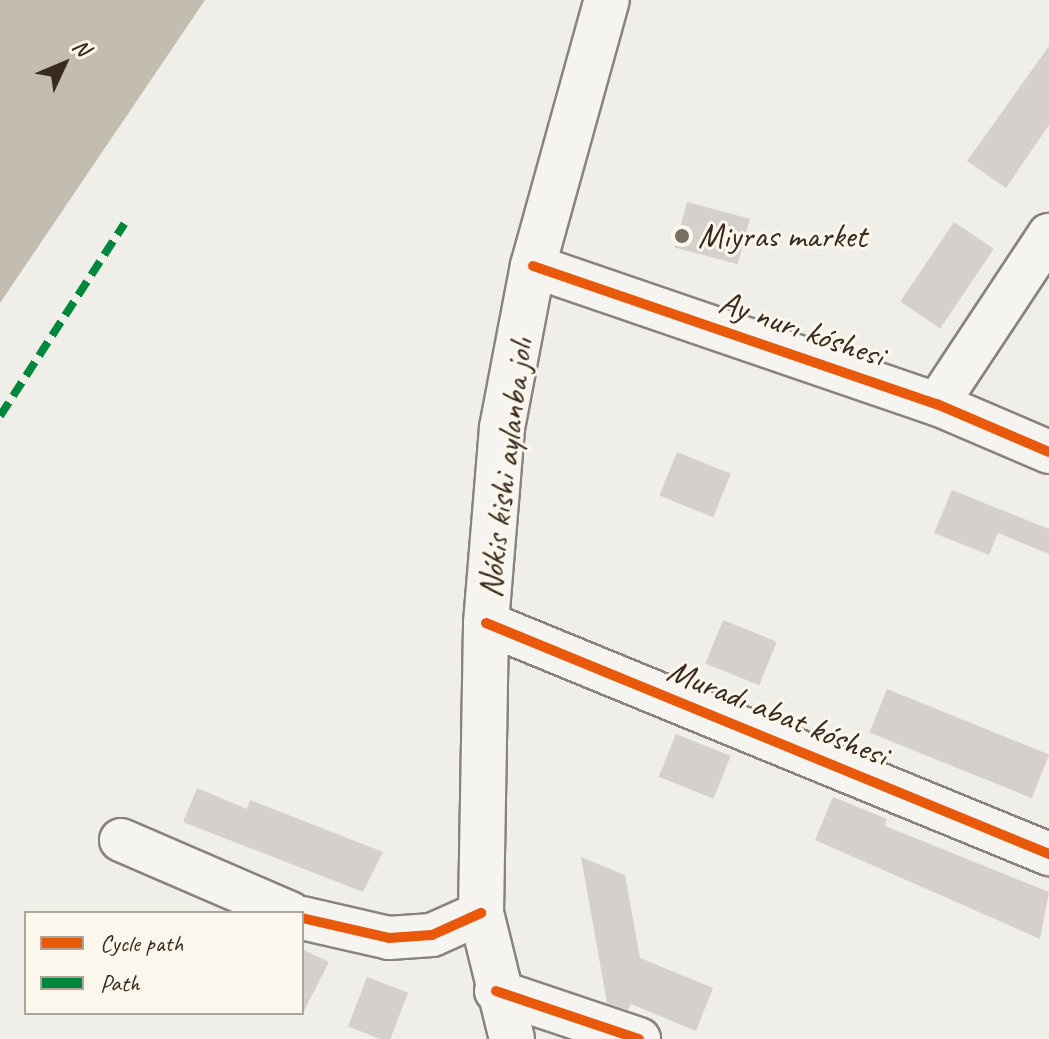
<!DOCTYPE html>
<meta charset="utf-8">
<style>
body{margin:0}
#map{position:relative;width:1049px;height:1039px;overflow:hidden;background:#f0eee8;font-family:Caveat,sans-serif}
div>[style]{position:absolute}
.water>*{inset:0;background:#c2bcb1}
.building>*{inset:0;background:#d4d1cc;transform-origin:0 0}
.roads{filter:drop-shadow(2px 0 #88837e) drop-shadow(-2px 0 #88837e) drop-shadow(0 2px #88837e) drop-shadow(0 -2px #88837e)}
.minor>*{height:42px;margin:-21px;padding:0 21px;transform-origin:21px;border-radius:21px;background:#f5f4f0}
.major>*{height:44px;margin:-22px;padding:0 22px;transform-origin:22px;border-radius:22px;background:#f5f4f0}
.quiet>*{height:8px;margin-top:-4px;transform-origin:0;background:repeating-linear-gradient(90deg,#00873e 0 16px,transparent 0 24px)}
.cycleway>*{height:10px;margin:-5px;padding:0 5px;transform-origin:5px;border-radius:5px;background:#e8590c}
.dots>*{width:22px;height:22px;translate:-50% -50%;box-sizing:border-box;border:4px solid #fbf7ec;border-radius:50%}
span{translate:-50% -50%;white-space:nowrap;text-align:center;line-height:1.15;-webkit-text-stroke:6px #fbf7ec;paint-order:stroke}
.poi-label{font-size:34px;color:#3b2a1e}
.left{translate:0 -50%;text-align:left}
.street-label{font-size:34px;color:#3b2a1e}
.legend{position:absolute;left:24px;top:911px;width:280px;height:104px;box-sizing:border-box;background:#fbf7ec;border:2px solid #aea59a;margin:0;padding:10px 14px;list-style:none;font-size:24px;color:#3b2a1e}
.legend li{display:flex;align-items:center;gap:16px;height:40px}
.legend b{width:40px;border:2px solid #aea59a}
.north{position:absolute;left:24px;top:24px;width:80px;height:80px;-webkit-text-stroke:6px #fbf7ec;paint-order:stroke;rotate:46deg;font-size:22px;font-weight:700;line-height:32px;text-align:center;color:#3b2a1e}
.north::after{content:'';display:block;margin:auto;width:28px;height:36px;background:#3b2a1e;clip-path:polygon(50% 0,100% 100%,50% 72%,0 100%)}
</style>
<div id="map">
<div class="water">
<i style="clip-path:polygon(0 0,205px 0,0 303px)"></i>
</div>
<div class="building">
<i style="clip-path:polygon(1049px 46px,1049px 125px,1006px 188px,967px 161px)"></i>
<i style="left:687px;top:202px;width:65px;height:47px;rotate:15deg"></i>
<i style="left:954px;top:222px;width:48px;height:96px;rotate:34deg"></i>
<i style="left:677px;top:452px;width:58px;height:47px;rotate:22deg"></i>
<i style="clip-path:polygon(952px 490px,1049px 529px,1049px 554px,998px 533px,989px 555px,934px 533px)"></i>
<i style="left:723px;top:620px;width:58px;height:47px;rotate:22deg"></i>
<i style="left:887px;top:689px;width:175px;height:47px;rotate:22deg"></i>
<i style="left:676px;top:734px;width:59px;height:46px;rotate:22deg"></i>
<i style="clip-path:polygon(197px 788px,247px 809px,250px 800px,383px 852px,363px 892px,183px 822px)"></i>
<i style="clip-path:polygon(833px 797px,887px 819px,885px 826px,1049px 892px,1040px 939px,815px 840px)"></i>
<i style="clip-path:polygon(581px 857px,625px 875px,640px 958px,713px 988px,696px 1031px,631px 1004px,628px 1010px,607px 1003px)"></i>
<i style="clip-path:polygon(302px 949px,329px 962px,302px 1015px)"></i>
<i style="left:367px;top:977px;width:44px;height:53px;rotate:21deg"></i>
</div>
<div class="roads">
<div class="minor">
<i style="left:533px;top:266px;width:427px;rotate:18.9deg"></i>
<i style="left:937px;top:404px;width:122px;rotate:23.2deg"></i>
<i style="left:937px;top:404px;width:203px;rotate:-56.5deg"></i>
<i style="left:486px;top:623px;width:609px;rotate:22.31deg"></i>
<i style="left:121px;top:840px;width:184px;rotate:23.4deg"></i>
<i style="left:302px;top:918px;width:89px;rotate:12.9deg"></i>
<i style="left:389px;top:938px;width:43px;rotate:-4deg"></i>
<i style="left:432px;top:935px;width:54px;rotate:-24.2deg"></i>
<i style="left:496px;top:991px;width:151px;rotate:18.6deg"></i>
</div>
<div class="major">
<i style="left:512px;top:1039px;width:130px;rotate:-103.8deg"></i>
<i style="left:481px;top:913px;width:290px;rotate:-89deg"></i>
<i style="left:486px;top:623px;width:196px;rotate:-85.3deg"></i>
<i style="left:502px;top:428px;width:165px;rotate:-79.2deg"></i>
<i style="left:533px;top:266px;width:276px;rotate:-74.5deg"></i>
</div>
</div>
<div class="quiet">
<i style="left:0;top:416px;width:229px;rotate:-57.1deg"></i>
</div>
<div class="cycleway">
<i style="left:533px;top:266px;width:427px;rotate:18.9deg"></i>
<i style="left:937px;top:404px;width:122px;rotate:23.2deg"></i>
<i style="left:486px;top:623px;width:609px;rotate:22.31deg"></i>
<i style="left:302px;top:918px;width:89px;rotate:12.9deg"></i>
<i style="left:389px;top:938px;width:43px;rotate:-4deg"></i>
<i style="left:432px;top:935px;width:54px;rotate:-24.2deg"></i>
<i style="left:496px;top:991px;width:151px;rotate:18.6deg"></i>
</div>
<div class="dots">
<i style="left:682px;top:236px;background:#7a6f65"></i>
</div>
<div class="poi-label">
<span class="left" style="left:698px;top:236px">Miyras market</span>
</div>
<div class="street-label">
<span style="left:802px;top:328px;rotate:19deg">Ay nurı kóshesi</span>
<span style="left:505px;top:468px;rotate:-83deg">Nókis kishi aylanba jolı</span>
<span style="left:778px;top:712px;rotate:22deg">Muradı abat kóshesi</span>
</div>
<ul class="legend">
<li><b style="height:10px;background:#e8590c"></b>Cycle path</li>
<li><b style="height:10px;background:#00873e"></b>Path</li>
</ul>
<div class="north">N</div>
</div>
